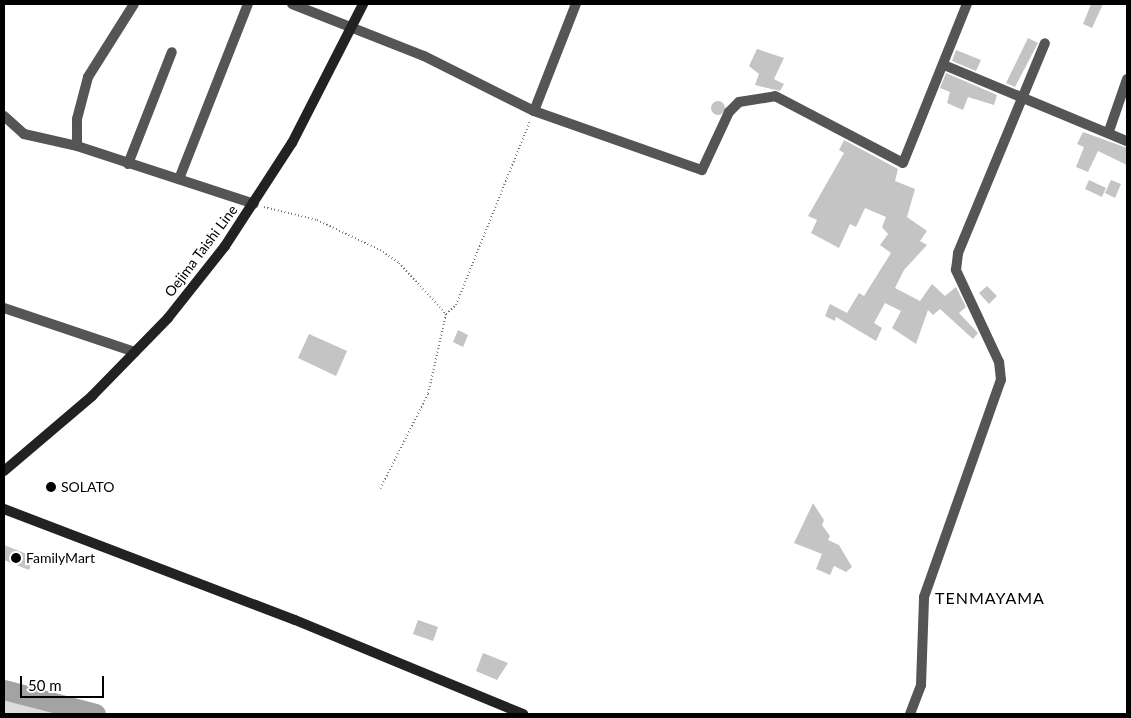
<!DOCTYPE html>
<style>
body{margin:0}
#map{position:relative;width:1131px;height:718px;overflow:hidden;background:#fff;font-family:Lato,sans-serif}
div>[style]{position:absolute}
.green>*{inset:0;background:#dcdcdc}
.river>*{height:20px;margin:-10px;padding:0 10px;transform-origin:10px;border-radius:10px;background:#a3a3a3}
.building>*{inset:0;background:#c4c4c4}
.round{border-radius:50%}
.path>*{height:2px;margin-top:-1px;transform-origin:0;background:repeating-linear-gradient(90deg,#777 0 1px,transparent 0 3.5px)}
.street>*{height:10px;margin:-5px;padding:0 5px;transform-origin:5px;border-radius:5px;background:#555}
.secondary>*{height:10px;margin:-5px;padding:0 5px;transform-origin:5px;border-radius:5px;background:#222}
.dots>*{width:14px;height:14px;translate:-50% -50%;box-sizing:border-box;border:2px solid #fff;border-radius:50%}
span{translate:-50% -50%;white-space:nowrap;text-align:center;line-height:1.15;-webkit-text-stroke:4.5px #fff;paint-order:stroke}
.street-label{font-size:14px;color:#000}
.poi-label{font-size:14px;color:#000}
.left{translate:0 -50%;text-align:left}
.quarter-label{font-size:16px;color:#000;letter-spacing:1px}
.frame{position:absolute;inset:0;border:5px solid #000;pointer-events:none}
.scale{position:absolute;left:20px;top:676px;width:84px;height:22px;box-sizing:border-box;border:2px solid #000;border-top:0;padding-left:6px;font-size:15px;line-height:18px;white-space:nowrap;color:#000;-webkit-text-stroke:4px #fff;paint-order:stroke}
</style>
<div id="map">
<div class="green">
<div style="clip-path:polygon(4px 696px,38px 697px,93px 714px,4px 714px)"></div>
</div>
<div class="river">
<div style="left:4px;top:690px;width:95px;rotate:14.6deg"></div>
</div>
<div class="building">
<div style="clip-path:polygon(1091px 4px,1103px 4px,1092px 28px,1083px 24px)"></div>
<div style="clip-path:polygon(1028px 38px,1038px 43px,1015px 87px,1006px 83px)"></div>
<div style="clip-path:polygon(757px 49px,784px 58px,774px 79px,784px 84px,780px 91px,755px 85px,759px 74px,749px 66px)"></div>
<div style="clip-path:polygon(956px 50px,981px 60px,976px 71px,952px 61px)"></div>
<div style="clip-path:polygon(946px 73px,997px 95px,994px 105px,968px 97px,963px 110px,947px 103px,950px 92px,940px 88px)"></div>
<div class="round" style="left:711px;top:101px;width:14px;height:14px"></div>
<div style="clip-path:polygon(1083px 132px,1127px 148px,1127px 165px,1098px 151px,1088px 172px,1076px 167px,1084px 147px,1077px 144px)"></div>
<div style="clip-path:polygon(844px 140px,898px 169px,895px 181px,915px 189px,907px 217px,927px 231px,920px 241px,927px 245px,904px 270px,895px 288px,920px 301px,932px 284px,945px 296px,956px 287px,966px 307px,959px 313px,978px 333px,973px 339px,940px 309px,933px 315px,928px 310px,916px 344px,892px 328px,901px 311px,885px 303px,874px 323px,882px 328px,876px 341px,836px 317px,835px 321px,825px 316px,830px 304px,847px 313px,859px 293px,864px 296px,891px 253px,880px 245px,888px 234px,882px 227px,886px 217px,865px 208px,856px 227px,850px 224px,839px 248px,811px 233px,817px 220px,808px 216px,844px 153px,839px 150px)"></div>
<div style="clip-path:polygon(1089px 180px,1106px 188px,1102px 197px,1085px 189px)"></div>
<div style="clip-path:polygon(1111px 180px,1121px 184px,1115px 198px,1105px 193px)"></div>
<div style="clip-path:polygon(987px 286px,997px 296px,989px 304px,979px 293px)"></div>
<div style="clip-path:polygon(458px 330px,468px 335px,463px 347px,453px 342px)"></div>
<div style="clip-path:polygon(309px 334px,347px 351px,336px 376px,298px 358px)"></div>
<div style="clip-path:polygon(813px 503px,824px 520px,822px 525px,830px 536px,828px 540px,839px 545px,852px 567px,846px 572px,834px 566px,830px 575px,816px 569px,822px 554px,794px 543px)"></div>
<div style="clip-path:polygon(4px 545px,34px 557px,29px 570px,4px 560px)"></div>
<div style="clip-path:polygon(418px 620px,438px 627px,433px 641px,413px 634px)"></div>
<div style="clip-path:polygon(483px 653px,508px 663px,497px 680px,476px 671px)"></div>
</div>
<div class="path">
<div style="left:264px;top:207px;width:55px;rotate:13.8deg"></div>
<div style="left:317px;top:220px;width:70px;rotate:25.5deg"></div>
<div style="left:380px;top:250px;width:23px;rotate:34deg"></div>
<div style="left:399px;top:263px;width:69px;rotate:47.3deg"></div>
<div style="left:446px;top:314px;width:82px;rotate:102.7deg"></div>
<div style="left:428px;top:394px;width:106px;rotate:116.8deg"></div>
<div style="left:446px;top:314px;width:13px;rotate:-42deg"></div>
<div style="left:456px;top:305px;width:198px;rotate:-68.1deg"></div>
</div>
<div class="street">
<div style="left:292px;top:4px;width:142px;rotate:21.5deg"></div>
<div style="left:424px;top:56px;width:123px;rotate:26.6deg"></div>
<div style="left:534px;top:111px;width:178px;rotate:19.4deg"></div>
<div style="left:702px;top:170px;width:64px;rotate:-65deg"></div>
<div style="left:729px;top:112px;width:14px;rotate:-45deg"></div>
<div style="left:739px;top:102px;width:36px;rotate:-9deg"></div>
<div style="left:775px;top:96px;width:144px;rotate:27.6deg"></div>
<div style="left:903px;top:163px;width:171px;rotate:-68.1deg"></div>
<div style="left:944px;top:65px;width:198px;rotate:22.6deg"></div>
<div style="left:534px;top:111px;width:115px;rotate:-68.6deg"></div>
<div style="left:4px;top:116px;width:27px;rotate:42deg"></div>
<div style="left:24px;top:134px;width:54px;rotate:12.8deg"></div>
<div style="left:77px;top:146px;width:186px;rotate:18.1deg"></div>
<div style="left:1109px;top:131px;width:55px;rotate:-70.9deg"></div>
<div style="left:77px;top:146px;width:27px;rotate:-90deg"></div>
<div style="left:77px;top:119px;width:43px;rotate:-75.3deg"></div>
<div style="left:88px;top:77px;width:86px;rotate:-57.8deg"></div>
<div style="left:128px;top:164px;width:120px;rotate:-68.6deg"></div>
<div style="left:179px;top:179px;width:188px;rotate:-68.5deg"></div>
<div style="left:4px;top:308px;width:138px;rotate:18.6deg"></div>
<div style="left:910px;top:714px;width:31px;rotate:-69deg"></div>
<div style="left:921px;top:685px;width:88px;rotate:-88deg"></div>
<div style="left:924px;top:597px;width:230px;rotate:-70.5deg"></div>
<div style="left:1001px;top:380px;width:18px;rotate:-96deg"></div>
<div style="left:999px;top:362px;width:102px;rotate:-115.1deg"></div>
<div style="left:956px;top:270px;width:17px;rotate:-83deg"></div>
<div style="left:958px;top:253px;width:227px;rotate:-67.5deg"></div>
</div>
<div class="secondary">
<div style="left:4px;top:471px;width:116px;rotate:-40.4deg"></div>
<div style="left:92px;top:396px;width:109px;rotate:-45.7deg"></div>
<div style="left:168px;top:318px;width:92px;rotate:-51.6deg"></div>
<div style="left:225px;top:246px;width:123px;rotate:-57deg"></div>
<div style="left:292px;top:143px;width:156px;rotate:-62.9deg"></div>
<div style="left:4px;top:509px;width:311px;rotate:20.9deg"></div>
<div style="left:295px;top:620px;width:247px;rotate:22.4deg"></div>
</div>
<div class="dots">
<div style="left:51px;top:487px;background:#000"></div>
<div style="left:16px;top:558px;background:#000"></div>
</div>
<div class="street-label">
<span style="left:201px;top:251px;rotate:-53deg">Oejima Taishi Line</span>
</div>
<div class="poi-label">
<span class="left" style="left:61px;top:487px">SOLATO</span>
<span class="left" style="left:26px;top:558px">FamilyMart</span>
</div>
<div class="quarter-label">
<span style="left:990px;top:598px">TENMAYAMA</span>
</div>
<div class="frame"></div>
<div class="scale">50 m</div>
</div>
